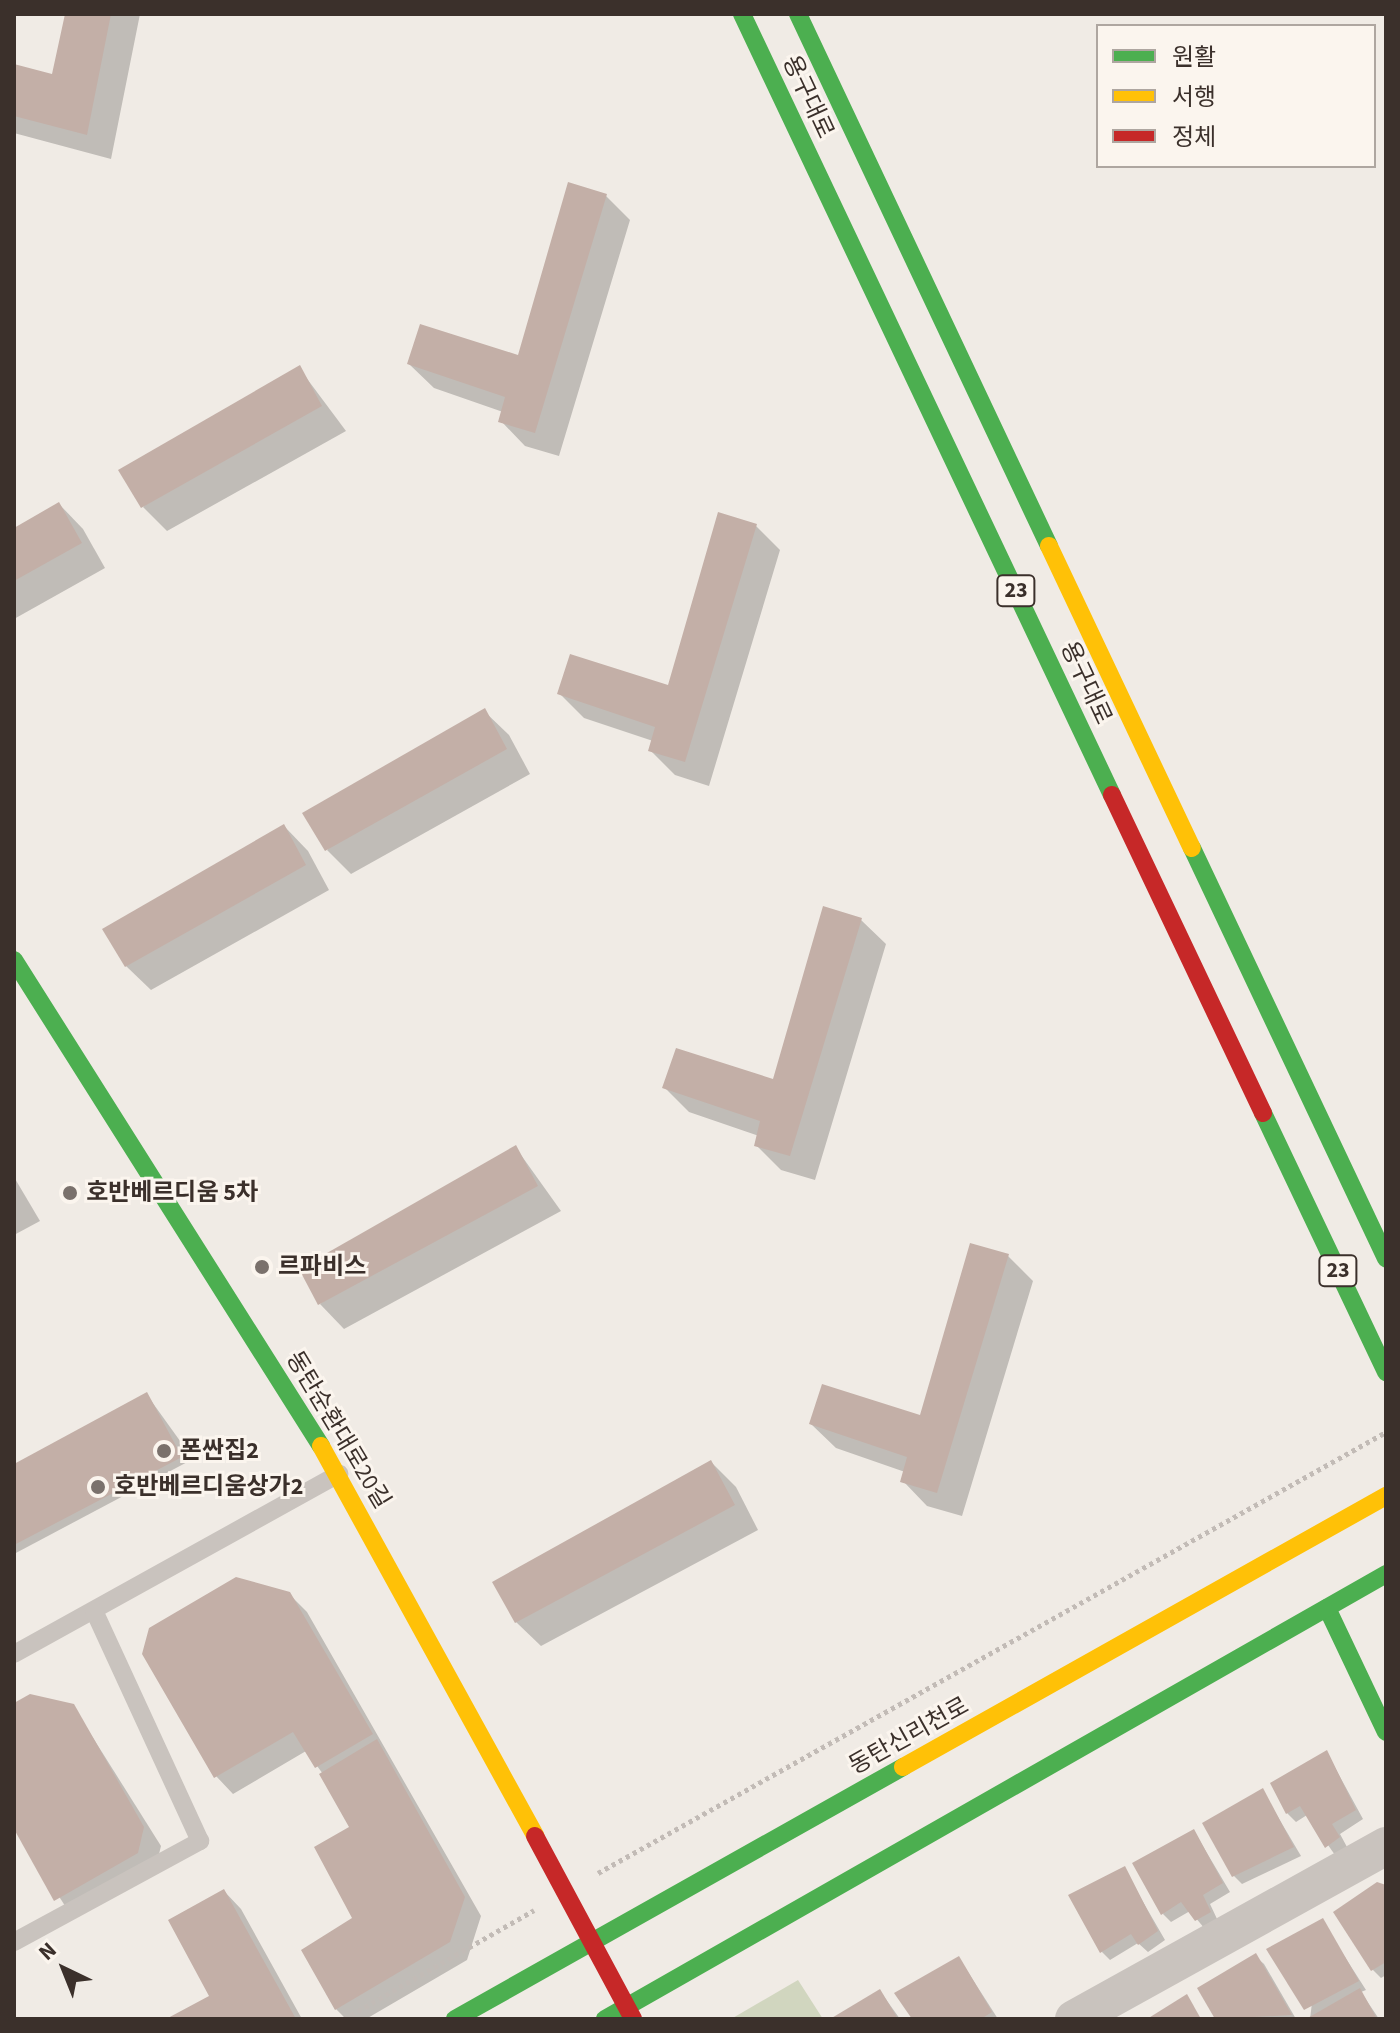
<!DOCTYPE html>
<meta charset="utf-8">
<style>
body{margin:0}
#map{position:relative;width:1400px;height:2033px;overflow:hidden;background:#f0ebe5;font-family:"Source Sans 3","Noto Sans KR",sans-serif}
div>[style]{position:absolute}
.green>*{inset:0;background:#d1d6bf}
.shadow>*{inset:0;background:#0003}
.building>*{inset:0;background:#c3afa7}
.path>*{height:5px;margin-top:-2.5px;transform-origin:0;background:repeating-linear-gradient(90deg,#c2bbb6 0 4px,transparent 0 8px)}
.lane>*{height:18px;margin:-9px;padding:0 9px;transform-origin:9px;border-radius:9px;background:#c9c3be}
.street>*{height:38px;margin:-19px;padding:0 19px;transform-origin:19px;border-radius:19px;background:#c9c3be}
.fast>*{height:18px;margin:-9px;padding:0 9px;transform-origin:9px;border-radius:9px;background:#4caf50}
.slow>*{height:18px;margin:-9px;padding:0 9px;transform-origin:9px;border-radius:9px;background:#ffc107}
.jam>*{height:18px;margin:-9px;padding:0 9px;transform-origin:9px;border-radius:9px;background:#c62828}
.dots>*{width:22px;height:22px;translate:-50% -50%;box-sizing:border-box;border:4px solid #fbf5ee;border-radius:50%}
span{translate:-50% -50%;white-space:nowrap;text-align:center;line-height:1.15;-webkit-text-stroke:6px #fbf5ee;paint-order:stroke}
.shield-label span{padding:2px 6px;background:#fbf5ee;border:2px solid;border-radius:6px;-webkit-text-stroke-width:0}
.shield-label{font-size:22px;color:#3b302b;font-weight:700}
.street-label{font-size:24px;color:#3b302b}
.poi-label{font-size:24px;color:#3b302b;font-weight:700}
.left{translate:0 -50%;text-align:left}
.frame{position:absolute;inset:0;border:16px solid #3b302b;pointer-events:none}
.legend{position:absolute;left:1096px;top:24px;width:280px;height:144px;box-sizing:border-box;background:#fbf5ee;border:2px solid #aea6a0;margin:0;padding:10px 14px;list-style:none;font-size:24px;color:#3b302b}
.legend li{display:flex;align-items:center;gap:16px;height:40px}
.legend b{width:40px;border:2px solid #aea6a0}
.north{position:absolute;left:24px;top:1929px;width:80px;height:80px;-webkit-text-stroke:6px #fbf5ee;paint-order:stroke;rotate:317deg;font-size:22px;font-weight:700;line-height:32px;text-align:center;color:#3b302b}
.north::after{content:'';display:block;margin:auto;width:28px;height:36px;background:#3b302b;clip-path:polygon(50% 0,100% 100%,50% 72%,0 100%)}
</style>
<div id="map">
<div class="green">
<div style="clip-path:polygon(798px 1980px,823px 2019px,731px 2019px)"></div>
</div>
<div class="shadow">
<div style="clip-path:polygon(67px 14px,140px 14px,111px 159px,14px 133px,14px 66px,54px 76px)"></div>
<div style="clip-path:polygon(606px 196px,630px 220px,559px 456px,525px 446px,501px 421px,503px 412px,434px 388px,409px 364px,519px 358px)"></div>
<div style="clip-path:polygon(299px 368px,346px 431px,167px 531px,143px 507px)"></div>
<div style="clip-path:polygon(59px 504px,83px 529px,105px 568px,14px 619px,14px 530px)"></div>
<div style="clip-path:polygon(756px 526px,780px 550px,709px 786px,675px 775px,651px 751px,653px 741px,584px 718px,559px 693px,669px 688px)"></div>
<div style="clip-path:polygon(484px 711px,509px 735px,530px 774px,351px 874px,327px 850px)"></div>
<div style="clip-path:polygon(284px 826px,308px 851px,329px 890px,151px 990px,126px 966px)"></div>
<div style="clip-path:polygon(861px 920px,886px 944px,815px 1180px,781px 1170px,756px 1145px,759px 1136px,689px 1112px,665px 1088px,775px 1082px)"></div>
<div style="clip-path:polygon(516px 1148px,561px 1211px,344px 1329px,320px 1304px)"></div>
<div style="clip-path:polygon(14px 1177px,40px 1221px,14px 1235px)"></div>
<div style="clip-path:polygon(1008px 1256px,1033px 1281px,962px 1516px,927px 1506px,903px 1481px,905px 1472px,836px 1448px,811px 1424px,921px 1418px)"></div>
<div style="clip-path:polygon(147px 1395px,193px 1459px,14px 1554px,14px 1466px)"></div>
<div style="clip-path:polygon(711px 1462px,736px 1487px,758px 1530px,541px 1646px,516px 1622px)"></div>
<div style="clip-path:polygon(289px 1594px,307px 1612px,481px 1916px,467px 1960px,366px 2019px,346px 2019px,336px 2009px,354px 1919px,352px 1827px,323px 1774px,306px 1751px,233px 1794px,216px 1776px)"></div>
<div style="clip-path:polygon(14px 1706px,73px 1706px,161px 1846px,155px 1870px,72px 1917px,14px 1825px)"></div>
<div style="clip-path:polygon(1327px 1753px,1363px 1819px,1340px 1834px,1347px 1847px,1335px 1855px,1307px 1815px,1296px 1822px,1287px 1813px)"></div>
<div style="clip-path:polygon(1262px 1790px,1301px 1856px,1242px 1884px,1234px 1876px)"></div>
<div style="clip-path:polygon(1194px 1831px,1230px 1892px,1210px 1904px,1218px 1921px,1205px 1929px,1190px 1911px,1171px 1922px,1163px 1914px)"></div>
<div style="clip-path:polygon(1124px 1869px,1165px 1940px,1148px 1952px,1138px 1943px,1110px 1960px,1102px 1952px)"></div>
<div style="clip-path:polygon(1386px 1887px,1386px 1975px,1381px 1978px,1373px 1970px)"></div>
<div style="clip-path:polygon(224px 1891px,241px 1909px,302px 2019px,171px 2019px,212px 1997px)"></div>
<div style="clip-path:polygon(1322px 1921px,1366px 1990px,1361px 1992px,1379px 2019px,1310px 2019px)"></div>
<div style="clip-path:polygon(1255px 1956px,1264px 1964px,1296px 2019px,1217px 2019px,1200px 1989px)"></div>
<div style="clip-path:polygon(959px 1958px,998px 2019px,914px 2019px)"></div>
<div style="clip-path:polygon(880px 1991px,900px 2019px,834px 2019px)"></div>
</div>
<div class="building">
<div style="clip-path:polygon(65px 14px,111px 14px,87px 135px,14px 116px,14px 64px,52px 74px)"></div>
<div style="clip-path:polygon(568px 182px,607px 194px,535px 433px,498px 422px,505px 397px,407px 364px,420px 324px,518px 355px)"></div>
<div style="clip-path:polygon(300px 365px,322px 406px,141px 508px,118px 470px)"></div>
<div style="clip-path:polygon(59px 502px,82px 543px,14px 581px,14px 528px)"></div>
<div style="clip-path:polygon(718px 512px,757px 524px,685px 762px,648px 751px,655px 727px,557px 694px,570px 654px,668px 685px)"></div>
<div style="clip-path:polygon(485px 708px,507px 749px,325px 851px,302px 813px)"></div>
<div style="clip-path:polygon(284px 824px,306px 865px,125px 967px,102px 929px)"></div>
<div style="clip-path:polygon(823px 906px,862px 918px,790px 1156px,754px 1146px,760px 1121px,662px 1088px,676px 1048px,773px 1079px)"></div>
<div style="clip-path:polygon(516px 1145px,538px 1186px,318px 1305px,299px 1269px)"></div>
<div style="clip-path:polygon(970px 1243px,1009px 1254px,937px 1493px,900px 1482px,907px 1457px,809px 1424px,822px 1384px,920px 1415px)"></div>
<div style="clip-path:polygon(147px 1392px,182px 1457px,14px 1545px,14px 1464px)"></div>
<div style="clip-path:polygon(711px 1460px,735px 1505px,515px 1623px,492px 1582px)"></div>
<div style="clip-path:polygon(236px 1577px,290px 1592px,373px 1734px,315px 1768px,293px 1732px,214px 1778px,142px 1654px,149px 1628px)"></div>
<div style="clip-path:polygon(30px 1694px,74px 1704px,144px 1827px,138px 1853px,54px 1901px,14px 1829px,14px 1703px)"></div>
<div style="clip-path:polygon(377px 1739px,465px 1897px,450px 1942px,335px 2010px,301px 1950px,352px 1918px,314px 1847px,349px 1827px,319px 1774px)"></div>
<div style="clip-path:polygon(1327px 1750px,1356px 1810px,1332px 1824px,1340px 1837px,1325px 1848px,1300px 1806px,1286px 1814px,1270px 1783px)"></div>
<div style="clip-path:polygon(1263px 1788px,1294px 1847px,1232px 1877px,1202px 1823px)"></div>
<div style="clip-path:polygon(1194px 1829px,1223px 1883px,1203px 1895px,1211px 1912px,1195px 1921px,1181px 1902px,1161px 1915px,1132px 1863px)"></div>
<div style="clip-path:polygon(1125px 1866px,1158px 1931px,1138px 1945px,1131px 1934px,1100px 1953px,1068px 1895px)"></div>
<div style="clip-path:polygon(1377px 1882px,1386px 1885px,1386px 1962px,1371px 1971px,1333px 1912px)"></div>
<div style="clip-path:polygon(224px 1889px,296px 2019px,166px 2019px,209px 1996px,168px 1920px)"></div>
<div style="clip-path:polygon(1323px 1918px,1359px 1981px,1304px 2010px,1266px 1949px)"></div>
<div style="clip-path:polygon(1256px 1953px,1292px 2015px,1215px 2019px,1197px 1988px)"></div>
<div style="clip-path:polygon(959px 1956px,992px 2012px,981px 2019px,912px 2019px,894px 1993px)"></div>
<div style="clip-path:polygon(1360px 1988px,1377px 2019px,1306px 2019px)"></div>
<div style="clip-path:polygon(880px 1989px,898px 2019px,830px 2019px)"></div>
<div style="clip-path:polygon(1187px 1994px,1201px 2019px,1147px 2019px)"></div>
</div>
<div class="path">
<div style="left:598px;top:1873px;width:903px;rotate:-29.23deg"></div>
<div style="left:344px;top:2019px;width:219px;rotate:-29.8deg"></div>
</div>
<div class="lane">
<div style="left:14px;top:1654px;width:372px;rotate:-29deg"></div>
<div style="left:14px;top:1942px;width:212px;rotate:-28.5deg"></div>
<div style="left:200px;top:1841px;width:253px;rotate:-114.7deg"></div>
</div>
<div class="street">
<div style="left:1074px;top:2019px;width:357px;rotate:-29deg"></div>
</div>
<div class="fast">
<div style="left:742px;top:14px;width:864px;rotate:64.65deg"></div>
<div style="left:798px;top:14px;width:588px;rotate:64.74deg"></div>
<div style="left:1192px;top:848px;width:454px;rotate:64.7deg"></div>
<div style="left:14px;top:960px;width:575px;rotate:57.72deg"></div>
<div style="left:1263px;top:1113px;width:287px;rotate:64.6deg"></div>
<div style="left:1327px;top:1608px;width:137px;rotate:64.6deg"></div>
<div style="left:455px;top:2019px;width:514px;rotate:-29.36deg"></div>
<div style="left:605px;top:2019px;width:899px;rotate:-29.67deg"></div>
</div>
<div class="slow">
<div style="left:1049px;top:546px;width:334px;rotate:64.7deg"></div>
<div style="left:321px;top:1446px;width:445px;rotate:61.2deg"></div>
<div style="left:903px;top:1767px;width:554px;rotate:-29.3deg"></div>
</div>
<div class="jam">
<div style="left:1112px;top:795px;width:352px;rotate:64.6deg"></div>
<div style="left:535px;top:1836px;width:208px;rotate:61.8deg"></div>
</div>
<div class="dots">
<div style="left:70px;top:1193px;background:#7a716c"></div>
<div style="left:262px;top:1267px;background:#7a716c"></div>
<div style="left:164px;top:1451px;background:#7a716c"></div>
<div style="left:98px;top:1487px;background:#7a716c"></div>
</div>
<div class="shield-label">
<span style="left:1016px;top:591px">23</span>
<span style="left:1338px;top:1271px">23</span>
</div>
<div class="street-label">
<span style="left:808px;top:97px;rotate:65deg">용구대로</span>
<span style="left:1086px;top:683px;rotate:65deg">용구대로</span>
<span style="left:338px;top:1430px;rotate:59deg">동탄순환대로20길</span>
<span style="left:909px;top:1736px;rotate:-29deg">동탄신리천로</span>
</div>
<div class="poi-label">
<span class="left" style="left:86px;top:1193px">호반베르디움 5차</span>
<span class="left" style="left:278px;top:1267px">르파비스</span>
<span class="left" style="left:180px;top:1451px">폰싼집2</span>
<span class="left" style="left:114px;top:1487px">호반베르디움상가2</span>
</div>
<div class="frame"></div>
<ul class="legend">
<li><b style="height:10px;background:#4caf50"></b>원활</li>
<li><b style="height:10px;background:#ffc107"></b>서행</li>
<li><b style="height:10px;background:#c62828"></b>정체</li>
</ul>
<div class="north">N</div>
</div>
